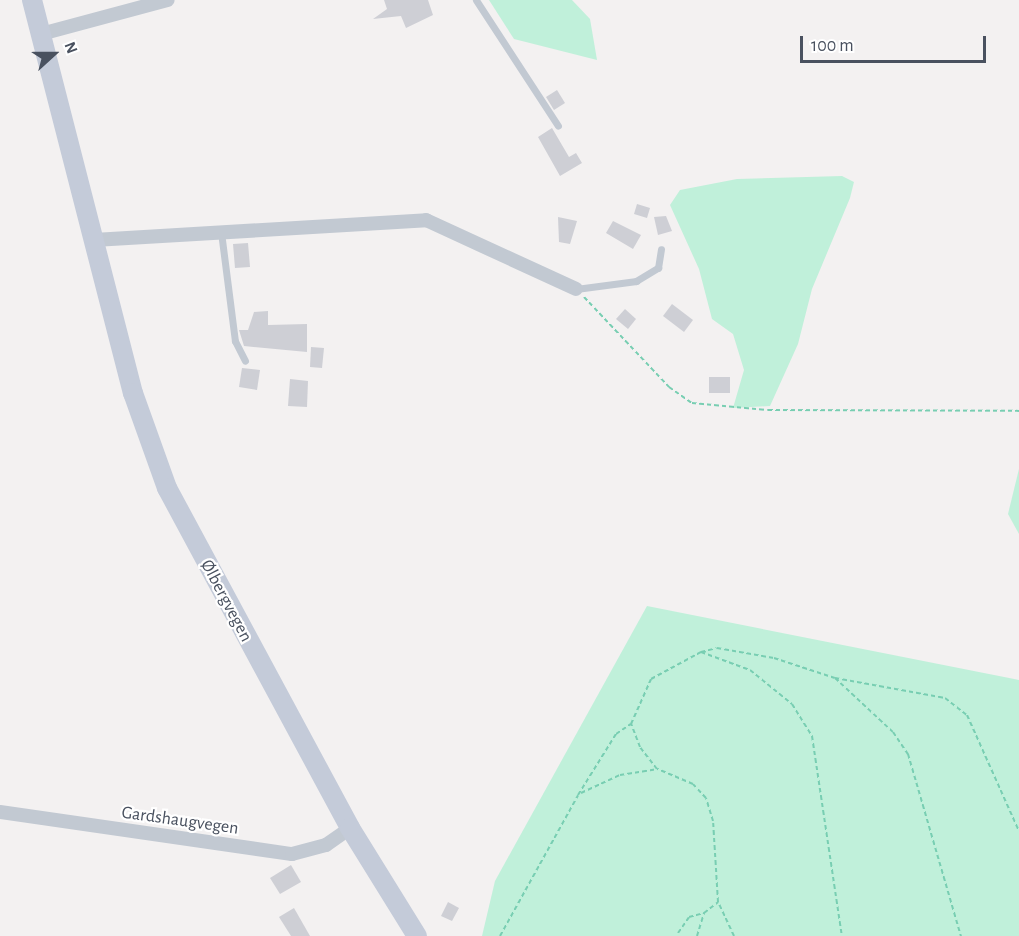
<!DOCTYPE html>
<meta charset="utf-8">
<style>
body{margin:0}
#map{position:relative;width:1019px;height:936px;overflow:hidden;background:#f3f1f1;font-family:"Alegreya Sans",sans-serif}
div>[style]{position:absolute}
.green>*{inset:0;background:#c0f0da}
.building>*{inset:0;background:#cecfd5}
.path>*{height:2px;margin-top:-1px;transform-origin:0;background:repeating-linear-gradient(90deg,#78ceb2 0 4.5px,transparent 0 7.5px)}
.lane>*{height:7px;margin:-3.5px;padding:0 3.5px;transform-origin:3.5px;border-radius:3.5px;background:#c2c9d2}
.street>*{height:14px;margin:-7px;padding:0 7px;transform-origin:7px;border-radius:7px;background:#c2c9d2}
.secondary>*{height:20px;margin:-10px;padding:0 10px;transform-origin:10px;border-radius:10px;background:#c4cbd9}
span{translate:-50% -50%;white-space:nowrap;text-align:center;line-height:1.15;-webkit-text-stroke:4.5px #fff;paint-order:stroke}
.street-label{font-size:18px;color:#49515f}
.north{position:absolute;left:24px;top:24px;width:60px;height:60px;-webkit-text-stroke:4px #fff;paint-order:stroke;rotate:69deg;font-size:16px;font-weight:700;line-height:24px;text-align:center;color:#49515f}
.north::after{content:'';display:block;margin:auto;width:21px;height:27px;background:#49515f;clip-path:polygon(50% 0,100% 100%,50% 72%,0 100%)}
.scale{position:absolute;left:800px;top:36px;width:186px;height:27px;box-sizing:border-box;border:3px solid #49515f;border-top:0;padding-left:8px;font-size:18px;line-height:21px;white-space:nowrap;color:#49515f;-webkit-text-stroke:4px #fff;paint-order:stroke}
</style>
<div id="map">
<div class="green">
<div style="clip-path:polygon(489px 0,572px 0,590px 19px,597px 60px,514px 39px)"></div>
<div style="clip-path:polygon(842px 176px,854px 182px,850px 198px,812px 289px,798px 344px,770px 406px,733px 408px,744px 370px,733px 334px,712px 319px,699px 269px,670px 205px,680px 190px,737px 179px)"></div>
<div style="clip-path:polygon(1019px 469px,1019px 534px,1008px 514px)"></div>
<div style="clip-path:polygon(647px 606px,1019px 680px,1019px 936px,482px 936px,495px 881px)"></div>
</div>
<div class="building">
<div style="clip-path:polygon(384px 0,428px 0,433px 15px,406px 28px,401px 16px,373px 19px,387px 9px)"></div>
<div style="clip-path:polygon(557px 90px,565px 103px,554px 110px,546px 97px)"></div>
<div style="clip-path:polygon(552px 128px,569px 157px,576px 153px,582px 163px,560px 176px,538px 137px)"></div>
<div style="clip-path:polygon(637px 204px,650px 208px,647px 218px,634px 214px)"></div>
<div style="clip-path:polygon(666px 216px,672px 231px,658px 235px,654px 217px)"></div>
<div style="clip-path:polygon(558px 217px,577px 221px,570px 244px,559px 242px)"></div>
<div style="clip-path:polygon(613px 221px,641px 235px,633px 249px,606px 233px)"></div>
<div style="clip-path:polygon(248px 243px,250px 267px,235px 268px,233px 244px)"></div>
<div style="clip-path:polygon(672px 304px,693px 320px,684px 332px,663px 316px)"></div>
<div style="clip-path:polygon(625px 309px,636px 319px,628px 329px,616px 319px)"></div>
<div style="clip-path:polygon(268px 311px,268px 325px,307px 324px,307px 352px,244px 346px,239px 330px,248px 330px,254px 312px)"></div>
<div style="clip-path:polygon(311px 347px,324px 348px,322px 368px,310px 367px)"></div>
<div style="clip-path:polygon(242px 368px,260px 370px,257px 390px,239px 387px)"></div>
<div style="clip-path:polygon(709px 377px,730px 377px,730px 393px,709px 393px)"></div>
<div style="clip-path:polygon(290px 379px,308px 381px,307px 407px,288px 406px)"></div>
<div style="clip-path:polygon(291px 865px,301px 882px,280px 894px,270px 878px)"></div>
<div style="clip-path:polygon(448px 902px,459px 908px,452px 921px,441px 916px)"></div>
<div style="clip-path:polygon(294px 908px,310px 936px,291px 936px,279px 917px)"></div>
</div>
<div class="path">
<div style="left:584px;top:297px;width:124px;rotate:46.6deg"></div>
<div style="left:669px;top:387px;width:28px;rotate:35deg"></div>
<div style="left:692px;top:403px;width:76px;rotate:5.3deg"></div>
<div style="left:768px;top:410px;width:251px;rotate:0.2deg"></div>
<div style="left:701px;top:652px;width:52px;rotate:20.2deg"></div>
<div style="left:750px;top:670px;width:54px;rotate:39deg"></div>
<div style="left:792px;top:704px;width:38px;rotate:58deg"></div>
<div style="left:812px;top:736px;width:202px;rotate:81.5deg"></div>
<div style="left:835px;top:678px;width:79px;rotate:43deg"></div>
<div style="left:893px;top:732px;width:27px;rotate:56deg"></div>
<div style="left:908px;top:754px;width:190px;rotate:73.8deg"></div>
<div style="left:581px;top:793px;width:43px;rotate:-24.8deg"></div>
<div style="left:620px;top:775px;width:37px;rotate:-9deg"></div>
<div style="left:678px;top:933px;width:19px;rotate:-55deg"></div>
<div style="left:689px;top:917px;width:16px;rotate:-15deg"></div>
<div style="left:500px;top:936px;width:161px;rotate:-61deg"></div>
<div style="left:578px;top:795px;width:72px;rotate:-58.1deg"></div>
<div style="left:616px;top:734px;width:18px;rotate:-34deg"></div>
<div style="left:697px;top:936px;width:24px;rotate:-73deg"></div>
<div style="left:704px;top:913px;width:18px;rotate:-38deg"></div>
<div style="left:734px;top:936px;width:38px;rotate:-115deg"></div>
<div style="left:718px;top:902px;width:81px;rotate:-93.5deg"></div>
<div style="left:713px;top:821px;width:24px;rotate:-107deg"></div>
<div style="left:706px;top:798px;width:19px;rotate:-133deg"></div>
<div style="left:693px;top:784px;width:39px;rotate:-157deg"></div>
<div style="left:657px;top:769px;width:28px;rotate:-128deg"></div>
<div style="left:640px;top:747px;width:25px;rotate:-111deg"></div>
<div style="left:631px;top:724px;width:49px;rotate:-66deg"></div>
<div style="left:651px;top:679px;width:57px;rotate:-28.4deg"></div>
<div style="left:701px;top:652px;width:16px;rotate:-14deg"></div>
<div style="left:717px;top:648px;width:58px;rotate:10deg"></div>
<div style="left:774px;top:658px;width:64px;rotate:18.2deg"></div>
<div style="left:835px;top:678px;width:112px;rotate:10.3deg"></div>
<div style="left:945px;top:698px;width:28px;rotate:38deg"></div>
<div style="left:967px;top:715px;width:127px;rotate:65.9deg"></div>
</div>
<div class="lane">
<div style="left:476px;top:0;width:150px;rotate:56.9deg"></div>
<div style="left:221px;top:232px;width:110px;rotate:82.7deg"></div>
<div style="left:235px;top:341px;width:22px;rotate:63deg"></div>
<div style="left:576px;top:289px;width:61px;rotate:-7.6deg"></div>
<div style="left:636px;top:281px;width:26px;rotate:-31deg"></div>
<div style="left:658px;top:268px;width:19px;rotate:-81deg"></div>
</div>
<div class="street">
<div style="left:41px;top:34px;width:131px;rotate:-15deg"></div>
<div style="left:94px;top:240px;width:333px;rotate:-3.4deg"></div>
<div style="left:426px;top:220px;width:165px;rotate:24.7deg"></div>
<div style="left:0;top:812px;width:295px;rotate:8.2deg"></div>
<div style="left:292px;top:854px;width:35px;rotate:-15deg"></div>
<div style="left:326px;top:845px;width:29px;rotate:-35deg"></div>
</div>
<div class="secondary">
<div style="left:32px;top:0;width:406px;rotate:75.6deg"></div>
<div style="left:133px;top:393px;width:101px;rotate:70.3deg"></div>
<div style="left:167px;top:488px;width:386px;rotate:61.7deg"></div>
<div style="left:350px;top:828px;width:127px;rotate:58.2deg"></div>
</div>
<div class="street-label">
<span style="left:226px;top:601px;rotate:62deg">Ølbergvegen</span>
<span style="left:180px;top:821px;rotate:8deg">Gardshaugvegen</span>
</div>
<div class="north">N</div>
<div class="scale">100 m</div>
</div>
